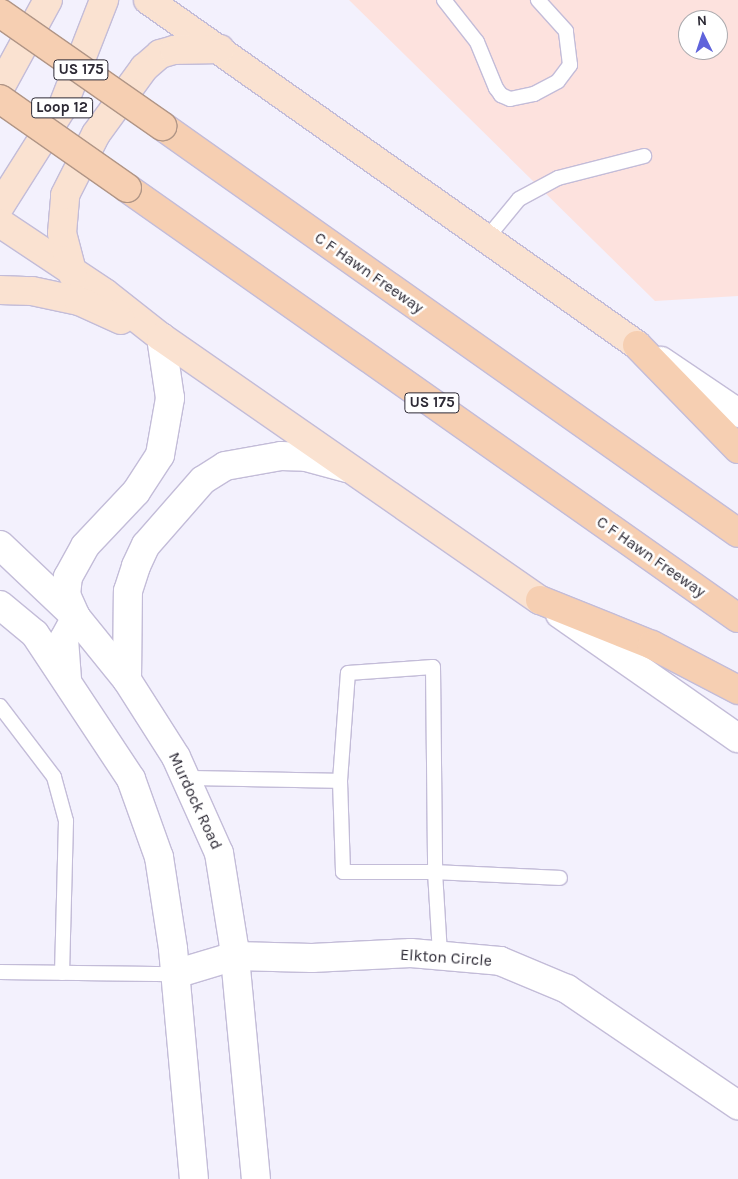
<!DOCTYPE html>
<style>
body{margin:0}
#map{position:relative;width:738px;height:1179px;overflow:hidden;background:#f3f1fd;font-family:Karla,sans-serif}
div>[style]{position:absolute}
.commercial>*{inset:0;background:#fde2de}
.roads{filter:drop-shadow(1px 0 #c3bcd8) drop-shadow(-1px 0 #c3bcd8) drop-shadow(0 1px #c3bcd8) drop-shadow(0 -1px #c3bcd8)}
.lane>*{height:14px;margin:-7px;padding:0 7px;transform-origin:7px;border-radius:7px;background:#fff}
.street>*{height:28px;margin:-14px;padding:0 14px;transform-origin:14px;border-radius:14px;background:#fff}
.secondary>*{height:28px;margin:-14px;padding:0 14px;transform-origin:14px;border-radius:14px;background:#fff}
.primary>*{height:28px;margin:-14px;padding:0 14px;transform-origin:14px;border-radius:14px;background:#fae2d1}
.highway>*{height:28px;margin:-14px;padding:0 14px;transform-origin:14px;border-radius:14px;background:#f6cfb2}
.bridges{filter:drop-shadow(1px 0 #b09586) drop-shadow(-1px 0 #b09586) drop-shadow(0 1px #b09586) drop-shadow(0 -1px #b09586)}
.highway-bridge>*{height:28px;margin:-14px;padding:0 14px;transform-origin:14px;border-radius:14px;background:#f6cfb2}
span{translate:-50% -50%;white-space:nowrap;text-align:center;line-height:1.15;-webkit-text-stroke:5px #fff;paint-order:stroke}
.shield-label span{padding:1px 4px;background:#fff;border:1px solid;border-radius:4px;-webkit-text-stroke-width:0}
.shield-label{font-size:15px;color:#2d2a35;font-weight:700}
.street-label{font-size:16px;color:#2d2a35}
.north{position:absolute;left:678px;top:10px;width:50px;height:50px;box-sizing:border-box;background:#fff;border:1px solid #abaaae;border-radius:50%;rotate:356deg;font-size:14px;font-weight:700;line-height:20px;text-align:center;color:#2d2a35}
.north::after{content:'';display:block;margin:auto;width:18px;height:22px;background:#5f63db;clip-path:polygon(50% 0,100% 100%,50% 72%,0 100%)}
</style>
<div id="map">
<div class="commercial">
<div style="clip-path:polygon(evenodd,349px 0,738px 0,738px 296px,655px 301px,349px 0,688px 20px,718px 20px,718px 50px,688px 50px,688px 20px)"></div>
</div>
<div class="roads">
<div class="lane">
<div style="left:444px;top:0;width:53px;rotate:51.8deg"></div>
<div style="left:477px;top:42px;width:50px;rotate:67.6deg"></div>
<div style="left:496px;top:88px;width:9px;rotate:54deg"></div>
<div style="left:501px;top:95px;width:10px;rotate:24deg"></div>
<div style="left:510px;top:99px;width:25px;rotate:-12deg"></div>
<div style="left:534px;top:94px;width:27px;rotate:-28deg"></div>
<div style="left:558px;top:81px;width:20px;rotate:-53deg"></div>
<div style="left:570px;top:65px;width:34px;rotate:-97deg"></div>
<div style="left:566px;top:31px;width:42px;rotate:-132.1deg"></div>
<div style="left:487px;top:238px;width:50px;rotate:-50.6deg"></div>
<div style="left:519px;top:199px;width:44px;rotate:-28.3deg"></div>
<div style="left:558px;top:178px;width:89px;rotate:-14.3deg"></div>
<div style="left:0;top:706px;width:89px;rotate:52.7deg"></div>
<div style="left:54px;top:777px;width:46px;rotate:74.7deg"></div>
<div style="left:66px;top:821px;width:152px;rotate:91.5deg"></div>
<div style="left:186px;top:778px;width:154px;rotate:1.1deg"></div>
<div style="left:340px;top:781px;width:108px;rotate:-85.8deg"></div>
<div style="left:348px;top:673px;width:85px;rotate:-4deg"></div>
<div style="left:433px;top:667px;width:205px;rotate:89.4deg"></div>
<div style="left:435px;top:872px;width:82px;rotate:86.5deg"></div>
<div style="left:340px;top:781px;width:91px;rotate:88.1deg"></div>
<div style="left:343px;top:872px;width:92px"></div>
<div style="left:435px;top:872px;width:125px;rotate:2.7deg"></div>
<div style="left:0;top:972px;width:175px;rotate:0.7deg"></div>
</div>
<div class="street">
<div style="left:175px;top:974px;width:63px;rotate:-16.7deg"></div>
<div style="left:235px;top:956px;width:77px;rotate:1.5deg"></div>
<div style="left:312px;top:958px;width:99px;rotate:-2.9deg"></div>
<div style="left:411px;top:953px;width:89px;rotate:5.1deg"></div>
<div style="left:500px;top:961px;width:73px;rotate:22.7deg"></div>
<div style="left:567px;top:989px;width:207px;rotate:34.2deg"></div>
</div>
<div class="secondary">
<div style="left:661px;top:361px;width:93px;rotate:34deg"></div>
<div style="left:0;top:545px;width:105px;rotate:43.5deg"></div>
<div style="left:76px;top:617px;width:81px;rotate:51deg"></div>
<div style="left:127px;top:680px;width:91px;rotate:57.5deg"></div>
<div style="left:176px;top:757px;width:105px;rotate:65.9deg"></div>
<div style="left:219px;top:853px;width:95px;rotate:80.9deg"></div>
<div style="left:234px;top:947px;width:233px;rotate:84.6deg"></div>
<div style="left:0;top:605px;width:45px;rotate:39.6deg"></div>
<div style="left:35px;top:634px;width:174px;rotate:56.5deg"></div>
<div style="left:131px;top:779px;width:83px;rotate:70.3deg"></div>
<div style="left:159px;top:857px;width:93px;rotate:81.3deg"></div>
<div style="left:173px;top:949px;width:231px;rotate:84.8deg"></div>
<div style="left:560px;top:614px;width:217px;rotate:34.9deg"></div>
<div style="left:76px;top:617px;width:24px;rotate:-114deg"></div>
<div style="left:66px;top:595px;width:18px;rotate:-84deg"></div>
<div style="left:68px;top:577px;width:35px;rotate:-61deg"></div>
<div style="left:85px;top:546px;width:74px;rotate:-46.6deg"></div>
<div style="left:136px;top:492px;width:44px;rotate:-57deg"></div>
<div style="left:160px;top:455px;width:58px;rotate:-80deg"></div>
<div style="left:170px;top:398px;width:62px;rotate:-98.4deg"></div>
<div style="left:67px;top:679px;width:40px;rotate:-94.3deg"></div>
<div style="left:64px;top:639px;width:25px;rotate:-61deg"></div>
<div style="left:127px;top:680px;width:89px;rotate:-89.4deg"></div>
<div style="left:128px;top:591px;width:26px;rotate:-72deg"></div>
<div style="left:136px;top:566px;width:23px;rotate:-65deg"></div>
<div style="left:146px;top:545px;width:86px;rotate:-48.8deg"></div>
<div style="left:203px;top:480px;width:26px;rotate:-32deg"></div>
<div style="left:225px;top:466px;width:57px;rotate:-10.1deg"></div>
<div style="left:281px;top:456px;width:25px;rotate:2deg"></div>
<div style="left:306px;top:457px;width:42px;rotate:15deg"></div>
</div>
<div class="primary">
<div style="left:148px;top:0;width:598px;rotate:35.2deg"></div>
<div style="left:0;top:88px;width:100px;rotate:-61.4deg"></div>
<div style="left:0;top:206px;width:116px;rotate:-57.7deg"></div>
<div style="left:62px;top:108px;width:116px;rotate:-68.7deg"></div>
<div style="left:0;top:223px;width:126px;rotate:33.7deg"></div>
<div style="left:105px;top:293px;width:71px;rotate:38.2deg"></div>
<div style="left:161px;top:337px;width:461px;rotate:34.8deg"></div>
<div style="left:73px;top:275px;width:43px;rotate:-104.7deg"></div>
<div style="left:62px;top:233px;width:38px;rotate:-85deg"></div>
<div style="left:65px;top:195px;width:68px;rotate:-63.1deg"></div>
<div style="left:96px;top:134px;width:82px;rotate:-54deg"></div>
<div style="left:144px;top:68px;width:21px;rotate:-41deg"></div>
<div style="left:160px;top:54px;width:15px;rotate:-16deg"></div>
<div style="left:174px;top:50px;width:46px;rotate:-1.2deg"></div>
<div style="left:0;top:290px;width:32px;rotate:2deg"></div>
<div style="left:32px;top:291px;width:48px;rotate:12deg"></div>
<div style="left:79px;top:301px;width:46px;rotate:24.3deg"></div>
</div>
<div class="highway">
<div style="left:162px;top:126px;width:705px;rotate:35.24deg"></div>
<div style="left:127px;top:188px;width:747px;rotate:35.14deg"></div>
<div style="left:637px;top:345px;width:145px;rotate:45.8deg"></div>
<div style="left:540px;top:600px;width:121px;rotate:21.9deg"></div>
<div style="left:652px;top:645px;width:97px;rotate:27.6deg"></div>
</div>
</div>
<div class="bridges">
<div class="highway-bridge">
<div style="left:0;top:13px;width:198px;rotate:34.9deg"></div>
<div style="left:0;top:99px;width:155px;rotate:35deg"></div>
</div>
</div>
<div class="shield-label">
<span style="left:81px;top:70px">US 175</span>
<span style="left:62px;top:108px">Loop 12</span>
<span style="left:432px;top:403px">US 175</span>
</div>
<div class="street-label">
<span style="left:369px;top:273px;rotate:35deg">C F Hawn Freeway</span>
<span style="left:651px;top:557px;rotate:35deg">C F Hawn Freeway</span>
<span style="left:195px;top:801px;rotate:65deg">Murdock Road</span>
<span style="left:446px;top:958px;rotate:4deg">Elkton Circle</span>
</div>
<div class="north">N</div>
</div>
